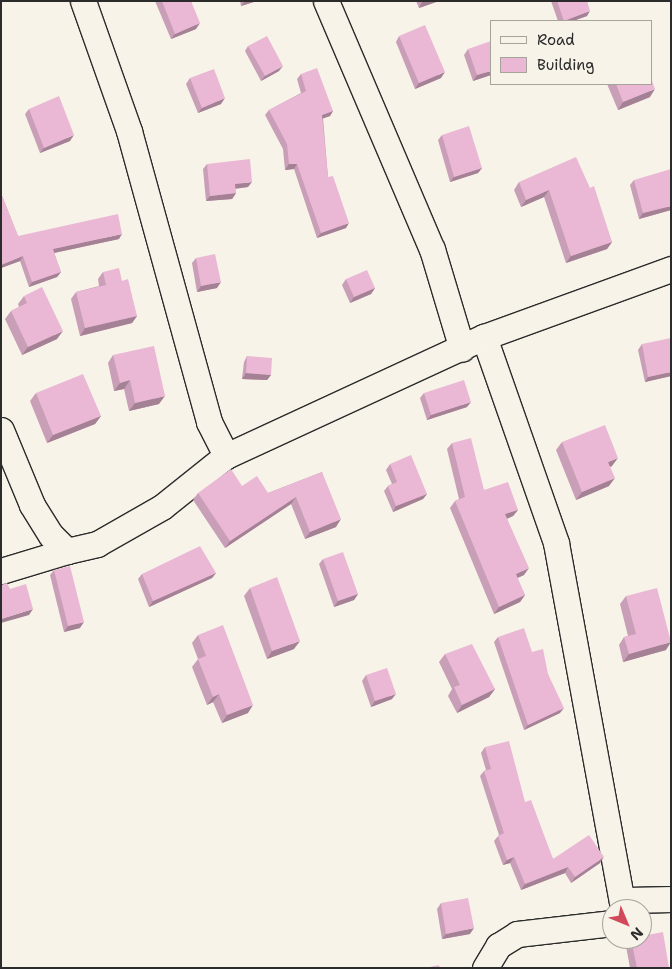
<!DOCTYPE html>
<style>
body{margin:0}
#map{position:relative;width:672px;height:969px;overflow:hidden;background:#f7f3e8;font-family:"Shantell Sans",sans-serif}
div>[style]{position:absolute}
.roads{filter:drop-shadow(1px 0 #2b2b2b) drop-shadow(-1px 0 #2b2b2b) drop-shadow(0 1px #2b2b2b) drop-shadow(0 -1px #2b2b2b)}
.minor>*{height:25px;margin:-12.5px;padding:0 12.5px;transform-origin:12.5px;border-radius:12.5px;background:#f7f3e8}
.wall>*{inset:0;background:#c99eb7}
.shaded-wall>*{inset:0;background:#a48195}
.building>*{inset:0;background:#eab8d5}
span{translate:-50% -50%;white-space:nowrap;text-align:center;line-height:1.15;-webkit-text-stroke:5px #f7f3e8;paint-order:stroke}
.frame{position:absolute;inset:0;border:2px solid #2b2b2b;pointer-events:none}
.legend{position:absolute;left:490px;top:20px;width:162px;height:65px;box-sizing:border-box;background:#f7f3e8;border:1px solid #a5a39c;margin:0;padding:6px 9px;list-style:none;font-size:15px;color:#2b2b2b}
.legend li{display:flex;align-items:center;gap:10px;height:25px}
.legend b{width:25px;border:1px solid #a5a39c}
.north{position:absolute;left:602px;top:899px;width:50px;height:50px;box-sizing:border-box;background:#f7f3e8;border:1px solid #a5a39c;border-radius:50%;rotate:135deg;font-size:14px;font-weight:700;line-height:20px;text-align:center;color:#2b2b2b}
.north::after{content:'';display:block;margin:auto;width:18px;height:22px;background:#d1495b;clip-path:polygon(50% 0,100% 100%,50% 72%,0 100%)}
</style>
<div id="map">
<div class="roads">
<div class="minor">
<div style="left:83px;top:1px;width:138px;rotate:70.5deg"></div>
<div style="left:129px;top:131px;width:302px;rotate:74.6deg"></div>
<div style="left:209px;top:422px;width:38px;rotate:63deg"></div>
<div style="left:326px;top:1px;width:270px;rotate:66.9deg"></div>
<div style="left:432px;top:249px;width:104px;rotate:73.3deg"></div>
<div style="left:484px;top:337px;width:218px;rotate:70.7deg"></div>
<div style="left:556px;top:543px;width:364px;rotate:79.6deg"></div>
<div style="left:622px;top:901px;width:6px;rotate:-9deg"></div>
<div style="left:628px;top:900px;width:10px;rotate:119deg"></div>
<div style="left:1px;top:430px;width:81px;rotate:67.5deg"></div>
<div style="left:32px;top:505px;width:36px;rotate:58deg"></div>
<div style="left:51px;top:535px;width:23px;rotate:45deg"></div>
<div style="left:67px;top:551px;width:31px;rotate:-13deg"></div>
<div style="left:97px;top:544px;width:75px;rotate:-29.6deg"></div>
<div style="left:162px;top:507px;width:82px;rotate:-38.6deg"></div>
<div style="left:226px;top:456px;width:284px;rotate:-24.8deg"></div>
<div style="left:484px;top:337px;width:199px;rotate:-20deg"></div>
<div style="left:1px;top:571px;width:69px;rotate:-16.9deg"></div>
<div style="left:628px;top:900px;width:43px;rotate:-1.3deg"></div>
<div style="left:485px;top:968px;width:26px;rotate:-59deg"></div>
<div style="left:498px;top:946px;width:22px;rotate:-32deg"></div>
<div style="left:517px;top:934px;width:96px;rotate:-6.6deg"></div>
</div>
</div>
<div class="wall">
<div style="clip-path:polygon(155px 1px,191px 1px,196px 29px,171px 39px)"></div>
<div style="clip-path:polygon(240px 1px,257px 1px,241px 6px)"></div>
<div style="clip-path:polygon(416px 1px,439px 1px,419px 8px)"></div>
<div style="clip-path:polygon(551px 1px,587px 1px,587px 16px,573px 21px,558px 21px)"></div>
<div style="clip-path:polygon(399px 36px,441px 78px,415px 89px,396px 42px)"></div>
<div style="clip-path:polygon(248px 46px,279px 71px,261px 81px,245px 51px)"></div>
<div style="clip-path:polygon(468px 49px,491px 75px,473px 81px,464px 55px)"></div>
<div style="clip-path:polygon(301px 74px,333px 111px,330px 116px,323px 118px,328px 177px,346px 228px,317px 238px,294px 169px,285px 170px,283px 149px,265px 115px,269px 110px,301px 93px,297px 79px)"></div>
<div style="clip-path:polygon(190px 78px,221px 104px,198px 113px,186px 84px)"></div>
<div style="clip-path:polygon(607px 84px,651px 84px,650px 97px,618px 110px)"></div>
<div style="clip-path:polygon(29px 109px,70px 141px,40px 153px,25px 114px)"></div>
<div style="clip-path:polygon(442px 135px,482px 168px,478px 173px,450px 182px,438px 140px)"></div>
<div style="clip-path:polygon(207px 164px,248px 187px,235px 189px,236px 193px,232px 199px,206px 201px,203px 169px)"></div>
<div style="clip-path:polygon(634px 180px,671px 210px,639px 219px,630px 185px)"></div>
<div style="clip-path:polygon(519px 182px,590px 188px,612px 242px,607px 249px,566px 263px,544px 197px,521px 207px,514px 190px)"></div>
<div style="clip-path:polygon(1px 193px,18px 236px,119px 239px,54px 253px,61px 272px,57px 277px,29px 287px,20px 261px,1px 268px)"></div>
<div style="clip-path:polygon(196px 258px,217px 288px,197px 292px,192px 263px)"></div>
<div style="clip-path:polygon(103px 272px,122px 281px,137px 316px,132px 323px,80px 336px,71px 299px,76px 292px,99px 286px,98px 279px)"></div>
<div style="clip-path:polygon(346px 279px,375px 288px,371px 294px,350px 303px,342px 285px)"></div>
<div style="clip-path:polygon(24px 296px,57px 339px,22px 355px,5px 319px,11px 311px,19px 307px,18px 304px)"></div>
<div style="clip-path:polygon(642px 344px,671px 376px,645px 382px,638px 350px)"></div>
<div style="clip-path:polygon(113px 355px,159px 404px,129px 411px,124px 389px,114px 391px,108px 363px)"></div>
<div style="clip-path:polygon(247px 356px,271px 375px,267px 380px,242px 379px,244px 362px)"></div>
<div style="clip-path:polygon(36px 393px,101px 416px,95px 424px,47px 443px,30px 401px)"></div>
<div style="clip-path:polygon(424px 393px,467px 407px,427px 420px,420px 398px)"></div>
<div style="clip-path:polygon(562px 442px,612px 466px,610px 467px,609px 486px,576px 500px,556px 450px)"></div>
<div style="clip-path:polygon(452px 443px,484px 490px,518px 510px,513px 516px,507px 519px,524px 575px,517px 578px,525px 595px,520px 602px,494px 614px,450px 508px,455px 501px,459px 499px,447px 449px)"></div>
<div style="clip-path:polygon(390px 464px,427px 494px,423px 499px,393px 512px,384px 491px,388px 486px,392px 484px,386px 470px)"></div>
<div style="clip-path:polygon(322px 472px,336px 527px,305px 539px,291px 504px,225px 548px,193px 500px,198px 493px,242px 486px,268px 493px)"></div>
<div style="clip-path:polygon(323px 559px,358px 594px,354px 600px,334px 607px,319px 564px)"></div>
<div style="clip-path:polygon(54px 570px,80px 628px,64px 632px,50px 575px)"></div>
<div style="clip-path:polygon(216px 573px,212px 578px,149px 607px,138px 579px,142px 574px)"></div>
<div style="clip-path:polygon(250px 588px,294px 649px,267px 659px,244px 596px)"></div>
<div style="clip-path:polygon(626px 596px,666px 650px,623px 662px,619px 645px,624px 637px,628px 636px,620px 604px)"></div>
<div style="clip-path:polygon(198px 635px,248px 713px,222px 723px,213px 702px,207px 705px,192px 667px,198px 659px,192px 643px)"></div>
<div style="clip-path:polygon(498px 637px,548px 674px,560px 713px,524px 730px,494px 642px)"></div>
<div style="clip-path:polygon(445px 654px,495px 689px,489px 697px,457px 713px,448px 696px,452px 689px,439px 662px)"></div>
<div style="clip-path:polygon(366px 675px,392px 699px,371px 707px,362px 681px)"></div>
<div style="clip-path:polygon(485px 747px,525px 802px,553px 859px,600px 863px,571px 883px,565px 873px,521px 890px,510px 863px,503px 865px,494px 841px,499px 835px,480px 776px,484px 771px,486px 770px,481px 753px)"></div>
<div style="clip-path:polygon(441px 903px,470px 934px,442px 939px,437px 909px)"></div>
<div style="clip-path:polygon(630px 939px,642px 939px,669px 968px,630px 968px,626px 946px)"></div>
</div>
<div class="shaded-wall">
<div style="clip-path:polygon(245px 1px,257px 1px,241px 6px)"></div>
<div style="clip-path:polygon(426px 1px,439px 1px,419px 8px,422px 2px)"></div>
<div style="clip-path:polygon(590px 11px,587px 16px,573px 21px,563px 21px)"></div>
<div style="clip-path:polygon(200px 23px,196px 29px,171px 39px,175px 34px)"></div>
<div style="clip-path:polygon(283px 66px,279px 71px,261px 81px,265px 76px)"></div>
<div style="clip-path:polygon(491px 71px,491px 75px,473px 81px,477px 75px)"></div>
<div style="clip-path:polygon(445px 72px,441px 78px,415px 89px,419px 83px)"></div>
<div style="clip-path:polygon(655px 89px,650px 97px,618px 110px,623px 102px)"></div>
<div style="clip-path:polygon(225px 98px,221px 104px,198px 113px,202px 108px)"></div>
<div style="clip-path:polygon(333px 111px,330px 116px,319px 120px,322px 115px)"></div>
<div style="clip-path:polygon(74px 135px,70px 141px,40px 153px,44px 148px)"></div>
<div style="clip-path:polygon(289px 164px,297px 164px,294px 169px,285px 170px)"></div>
<div style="clip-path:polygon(482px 168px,478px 173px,450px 182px,454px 177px)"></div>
<div style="clip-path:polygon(252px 182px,248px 187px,231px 189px,235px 184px)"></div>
<div style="clip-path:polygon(549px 190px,544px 197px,521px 207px,526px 200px)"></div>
<div style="clip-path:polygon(236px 193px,232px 199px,206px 201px,210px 196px)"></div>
<div style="clip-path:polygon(671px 206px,671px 210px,639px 219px,643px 213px)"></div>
<div style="clip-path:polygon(349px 223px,346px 228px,317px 238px,321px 233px)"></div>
<div style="clip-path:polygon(122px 234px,119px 239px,49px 254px,53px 249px)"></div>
<div style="clip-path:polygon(612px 242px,607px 249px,566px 263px,571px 256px)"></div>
<div style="clip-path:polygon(23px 256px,20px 261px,1px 268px,1px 265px)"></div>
<div style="clip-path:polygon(61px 272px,57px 277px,29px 287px,32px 282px)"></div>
<div style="clip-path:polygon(221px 282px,217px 288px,197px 292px,201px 286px)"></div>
<div style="clip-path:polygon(375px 288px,371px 294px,350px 303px,354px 297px)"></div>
<div style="clip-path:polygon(137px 316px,132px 323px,80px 336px,85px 328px)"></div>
<div style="clip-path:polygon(63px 331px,57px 339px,22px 355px,28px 347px)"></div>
<div style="clip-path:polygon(671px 372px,671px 376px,645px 382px,648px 377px)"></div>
<div style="clip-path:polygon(246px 373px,271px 375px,267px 380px,242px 379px)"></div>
<div style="clip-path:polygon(130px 380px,124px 389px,114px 391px,120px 383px)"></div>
<div style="clip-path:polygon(165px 396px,159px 404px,129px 411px,135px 403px)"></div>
<div style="clip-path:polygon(471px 402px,467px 407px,427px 420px,431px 415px)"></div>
<div style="clip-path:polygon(101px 416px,95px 424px,47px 443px,53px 435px)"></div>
<div style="clip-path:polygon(618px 458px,612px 466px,603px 470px,608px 462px)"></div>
<div style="clip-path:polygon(615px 478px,609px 486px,576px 500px,582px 492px)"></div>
<div style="clip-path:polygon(427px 494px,423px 499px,393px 512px,396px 506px)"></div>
<div style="clip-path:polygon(296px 497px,291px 504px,225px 548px,230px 541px)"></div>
<div style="clip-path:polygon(518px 510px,513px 516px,501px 521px,505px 514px)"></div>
<div style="clip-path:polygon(341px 519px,336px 527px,305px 539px,310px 532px)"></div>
<div style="clip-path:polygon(529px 568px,524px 575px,511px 581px,516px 574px)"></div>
<div style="clip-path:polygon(216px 573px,212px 578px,149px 607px,153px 601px)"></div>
<div style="clip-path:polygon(358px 594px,354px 600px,334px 607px,338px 601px)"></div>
<div style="clip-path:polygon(525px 595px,520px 602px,494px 614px,499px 607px)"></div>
<div style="clip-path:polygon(33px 609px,29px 615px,1px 623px,1px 619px)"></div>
<div style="clip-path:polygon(84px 622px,80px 628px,64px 632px,68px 626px)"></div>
<div style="clip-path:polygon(300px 641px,294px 649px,267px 659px,272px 651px)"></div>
<div style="clip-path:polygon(671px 642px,666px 650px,623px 662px,629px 654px)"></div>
<div style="clip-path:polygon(495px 689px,489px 697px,457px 713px,462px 705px)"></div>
<div style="clip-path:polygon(219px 694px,213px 702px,207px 705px,213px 697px)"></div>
<div style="clip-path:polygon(396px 694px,392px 699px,371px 707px,375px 701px)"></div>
<div style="clip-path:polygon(253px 705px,248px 713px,222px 723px,227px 715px)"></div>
<div style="clip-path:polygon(564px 708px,560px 713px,524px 730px,528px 725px)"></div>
<div style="clip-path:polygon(514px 857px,510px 863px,503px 865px,507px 860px)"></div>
<div style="clip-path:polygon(604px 857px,600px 863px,571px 883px,575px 877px)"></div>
<div style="clip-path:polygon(568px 867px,565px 873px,521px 890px,525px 884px)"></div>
<div style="clip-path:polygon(474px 928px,470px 934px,442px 939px,446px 934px)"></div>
</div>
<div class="building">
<div style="clip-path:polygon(162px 1px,191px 1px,200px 23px,175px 34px)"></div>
<div style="clip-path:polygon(557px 1px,587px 1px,590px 11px,564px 21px)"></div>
<div style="clip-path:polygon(425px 25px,445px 72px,419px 83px,399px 36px)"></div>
<div style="clip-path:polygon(267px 36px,283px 66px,265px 76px,248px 46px)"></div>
<div style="clip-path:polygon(491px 41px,491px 71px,477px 75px,468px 49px)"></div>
<div style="clip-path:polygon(317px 68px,333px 111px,322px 115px,328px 177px,333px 176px,349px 223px,321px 233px,297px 164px,289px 164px,287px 144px,269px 110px,306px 91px,301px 74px)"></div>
<div style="clip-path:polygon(214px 69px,225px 98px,202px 108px,190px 78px)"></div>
<div style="clip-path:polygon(651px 78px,655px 89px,623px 102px,616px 84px,651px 84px)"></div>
<div style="clip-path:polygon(59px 96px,74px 135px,44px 148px,29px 109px)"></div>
<div style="clip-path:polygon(469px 126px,482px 168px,454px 177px,442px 135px)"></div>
<div style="clip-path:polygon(576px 157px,590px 188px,594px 186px,612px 242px,571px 256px,549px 190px,526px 200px,519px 182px)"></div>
<div style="clip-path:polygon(250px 159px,252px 182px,235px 184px,236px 193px,210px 196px,207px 164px)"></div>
<div style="clip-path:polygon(671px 169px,671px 206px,643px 213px,634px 180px)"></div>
<div style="clip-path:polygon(1px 193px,18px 236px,118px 214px,122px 234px,53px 249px,61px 272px,32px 282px,23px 256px,1px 265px)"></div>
<div style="clip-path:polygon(215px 254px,221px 282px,201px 286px,196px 258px)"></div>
<div style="clip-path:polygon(119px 268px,122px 281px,128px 279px,137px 316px,85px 328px,76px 292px,106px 285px,103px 272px)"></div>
<div style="clip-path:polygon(367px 270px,375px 288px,354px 297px,346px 279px)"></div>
<div style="clip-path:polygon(42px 287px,63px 331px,28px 347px,11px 311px,27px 303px,24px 296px)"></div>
<div style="clip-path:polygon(671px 338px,671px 372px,648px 377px,642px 344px)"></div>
<div style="clip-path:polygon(154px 346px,165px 396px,135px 403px,130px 380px,120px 383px,113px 355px)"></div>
<div style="clip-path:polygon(247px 356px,272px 358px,271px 375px,246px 373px)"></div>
<div style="clip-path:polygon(83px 374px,101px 416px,53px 435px,36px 393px)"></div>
<div style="clip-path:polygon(464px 380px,471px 402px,431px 415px,424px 393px)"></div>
<div style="clip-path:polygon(605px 425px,618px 458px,608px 462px,615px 478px,582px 492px,562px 442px)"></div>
<div style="clip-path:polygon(471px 438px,484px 490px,508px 482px,518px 510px,505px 514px,529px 568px,516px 574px,525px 595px,499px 607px,455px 501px,465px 497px,452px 443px)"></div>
<div style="clip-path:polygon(411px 455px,427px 494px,396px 506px,388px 486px,397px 482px,390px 464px)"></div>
<div style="clip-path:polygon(231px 469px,242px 486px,257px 476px,268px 493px,322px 472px,341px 519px,310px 532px,296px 497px,230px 541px,198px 493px)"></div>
<div style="clip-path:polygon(200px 546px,216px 573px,153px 601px,142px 574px)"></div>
<div style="clip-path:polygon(343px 552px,358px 594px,338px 601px,323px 559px)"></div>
<div style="clip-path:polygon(70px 566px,84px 622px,68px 626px,54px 570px)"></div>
<div style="clip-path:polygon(277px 577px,300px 641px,272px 651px,250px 588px)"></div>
<div style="clip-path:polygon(7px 583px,10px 589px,26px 584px,33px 609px,1px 619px,1px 585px)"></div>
<div style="clip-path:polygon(657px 588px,671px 642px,629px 654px,624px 637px,636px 634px,626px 596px)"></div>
<div style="clip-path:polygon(223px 625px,253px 705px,227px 715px,219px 694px,213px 697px,198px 659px,206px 656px,198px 635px)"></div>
<div style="clip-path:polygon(524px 628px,532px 652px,543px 649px,548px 674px,564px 708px,528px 725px,498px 637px)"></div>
<div style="clip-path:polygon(472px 644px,495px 689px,462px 705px,454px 687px,460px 685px,445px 654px)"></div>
<div style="clip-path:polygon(387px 668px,396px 694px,375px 701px,366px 675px)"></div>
<div style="clip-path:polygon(509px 741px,525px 802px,531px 800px,553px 859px,589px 835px,604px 857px,575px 877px,568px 867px,525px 884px,514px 857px,507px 860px,498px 836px,504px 833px,484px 771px,491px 769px,485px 747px)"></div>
<div style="clip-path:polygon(468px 898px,474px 928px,446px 934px,441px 903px)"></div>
<div style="clip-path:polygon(663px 932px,669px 968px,637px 968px,631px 939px,642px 939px,642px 936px)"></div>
<div style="clip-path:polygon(439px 965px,440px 968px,425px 968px)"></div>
</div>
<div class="frame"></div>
<ul class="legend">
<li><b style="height:6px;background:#f7f3e8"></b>Road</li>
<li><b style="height:14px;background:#eab8d5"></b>Building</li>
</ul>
<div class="north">N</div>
</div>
